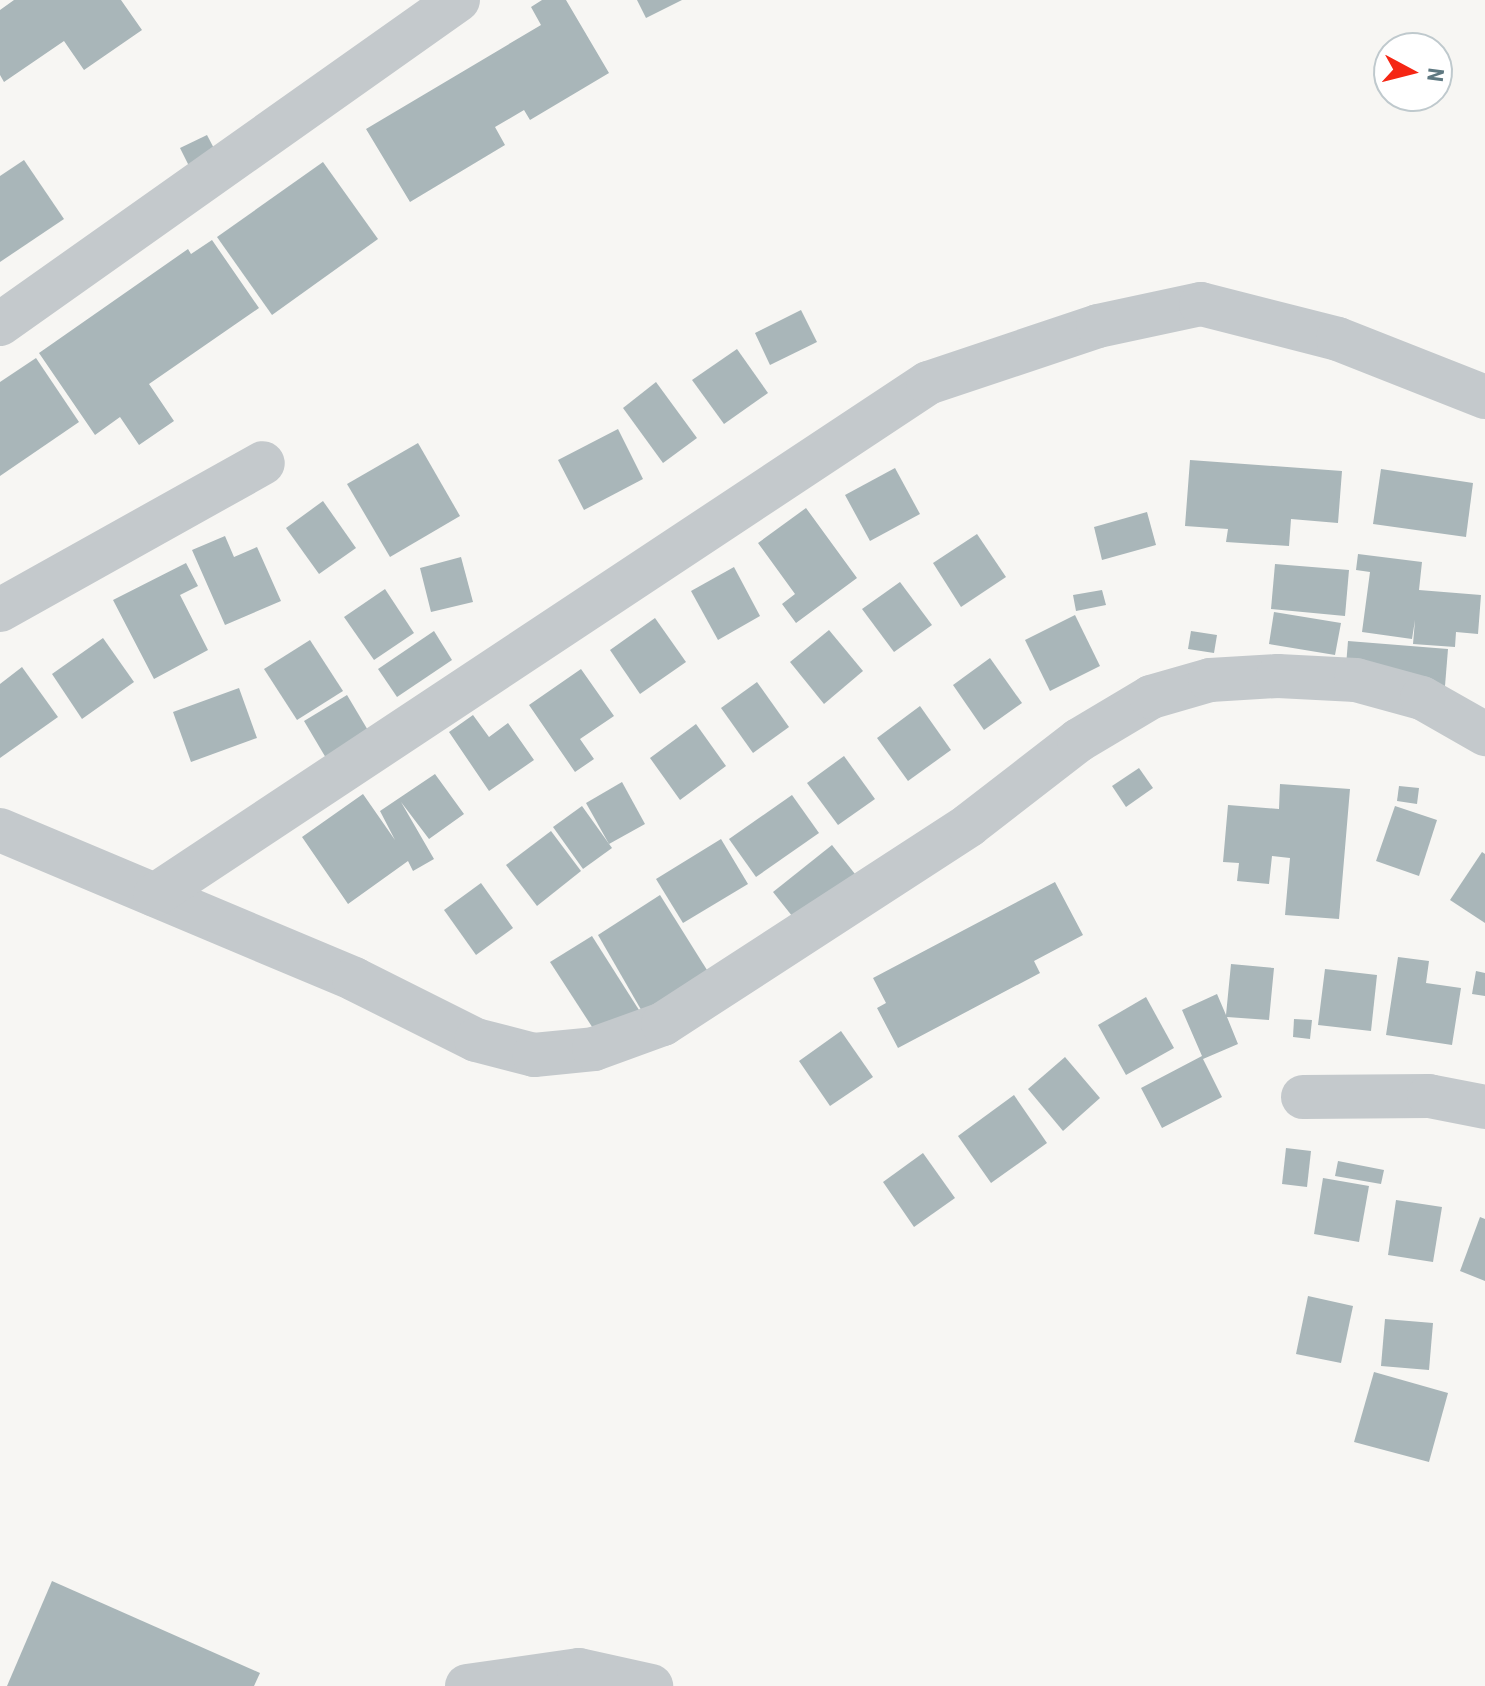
<!DOCTYPE html>
<style>
body{margin:0}
#map{position:relative;width:1485px;height:1686px;overflow:hidden;background:#f7f6f3;font-family:"Roboto Condensed",sans-serif}
div>[style]{position:absolute}
.building>*{inset:0;background:#a9b6b9}
.minor>*{height:44px;margin:-22px;padding:0 22px;transform-origin:22px;border-radius:22px;background:#c4c9cc}
span{translate:-50% -50%;white-space:nowrap;text-align:center;line-height:1.15;-webkit-text-stroke:8px #fff;paint-order:stroke}
.north{position:absolute;left:1373px;top:32px;width:80px;height:80px;box-sizing:border-box;background:#fff;border:2px solid #bfc9cd;border-radius:50%;rotate:97deg;font-size:22px;font-weight:700;line-height:32px;text-align:center;color:#5e7881}
.north::after{content:'';display:block;margin:auto;width:28px;height:36px;background:#f52614;clip-path:polygon(50% 0,100% 100%,50% 72%,0 100%)}
</style>
<div id="map">
<div class="building">
<div style="clip-path:polygon(14px 0,121px 0,142px 30px,84px 70px,64px 41px,4px 82px,0 75px,0 10px)"></div>
<div style="clip-path:polygon(542px 0,566px 0,609px 73px,530px 120px,524px 110px,495px 127px,505px 145px,410px 202px,366px 129px,541px 25px,531px 7px)"></div>
<div style="clip-path:polygon(637px 0,682px 0,646px 18px)"></div>
<div style="clip-path:polygon(207px 135px,218px 156px,191px 170px,180px 148px)"></div>
<div style="clip-path:polygon(24px 160px,64px 219px,0 262px,0 176px)"></div>
<div style="clip-path:polygon(323px 162px,378px 239px,272px 315px,217px 237px)"></div>
<div style="clip-path:polygon(212px 240px,259px 308px,149px 384px,174px 421px,139px 445px,120px 417px,95px 435px,39px 353px,188px 249px,191px 254px)"></div>
<div style="clip-path:polygon(801px 310px,817px 342px,770px 365px,755px 333px)"></div>
<div style="clip-path:polygon(737px 349px,768px 393px,724px 424px,692px 380px)"></div>
<div style="clip-path:polygon(36px 358px,79px 422px,0 476px,0 382px)"></div>
<div style="clip-path:polygon(656px 382px,697px 438px,663px 463px,623px 408px)"></div>
<div style="clip-path:polygon(618px 429px,643px 479px,584px 510px,558px 460px)"></div>
<div style="clip-path:polygon(418px 443px,460px 516px,390px 557px,347px 484px)"></div>
<div style="clip-path:polygon(1190px 460px,1342px 471px,1338px 523px,1291px 519px,1289px 546px,1226px 542px,1228px 529px,1185px 526px)"></div>
<div style="clip-path:polygon(895px 468px,920px 514px,870px 541px,845px 495px)"></div>
<div style="clip-path:polygon(1381px 469px,1473px 483px,1466px 537px,1373px 524px)"></div>
<div style="clip-path:polygon(323px 501px,356px 548px,319px 574px,286px 528px)"></div>
<div style="clip-path:polygon(806px 508px,857px 578px,796px 623px,782px 604px,795px 594px,758px 543px)"></div>
<div style="clip-path:polygon(1147px 512px,1156px 545px,1102px 560px,1094px 527px)"></div>
<div style="clip-path:polygon(977px 534px,1006px 577px,961px 607px,933px 563px)"></div>
<div style="clip-path:polygon(225px 536px,234px 557px,257px 547px,281px 601px,225px 625px,192px 550px)"></div>
<div style="clip-path:polygon(1358px 554px,1422px 562px,1419px 590px,1481px 595px,1478px 634px,1456px 632px,1455px 647px,1413px 644px,1415px 620px,1412px 639px,1362px 632px,1370px 572px,1356px 570px)"></div>
<div style="clip-path:polygon(461px 557px,473px 602px,431px 612px,420px 568px)"></div>
<div style="clip-path:polygon(186px 563px,198px 586px,180px 595px,208px 650px,154px 679px,113px 600px)"></div>
<div style="clip-path:polygon(1275px 564px,1349px 570px,1345px 616px,1271px 609px)"></div>
<div style="clip-path:polygon(734px 567px,760px 616px,718px 640px,691px 591px)"></div>
<div style="clip-path:polygon(900px 582px,932px 625px,894px 652px,862px 609px)"></div>
<div style="clip-path:polygon(385px 589px,414px 633px,374px 660px,344px 617px)"></div>
<div style="clip-path:polygon(1102px 590px,1106px 605px,1076px 611px,1073px 595px)"></div>
<div style="clip-path:polygon(1274px 612px,1341px 623px,1335px 655px,1269px 644px)"></div>
<div style="clip-path:polygon(1075px 615px,1100px 666px,1050px 691px,1025px 640px)"></div>
<div style="clip-path:polygon(655px 618px,686px 662px,640px 694px,610px 650px)"></div>
<div style="clip-path:polygon(829px 630px,863px 671px,824px 704px,790px 662px)"></div>
<div style="clip-path:polygon(434px 631px,452px 660px,397px 697px,378px 669px)"></div>
<div style="clip-path:polygon(1191px 631px,1217px 635px,1214px 653px,1188px 649px)"></div>
<div style="clip-path:polygon(103px 638px,134px 682px,82px 719px,52px 674px)"></div>
<div style="clip-path:polygon(310px 640px,343px 691px,297px 720px,264px 669px)"></div>
<div style="clip-path:polygon(1348px 641px,1448px 649px,1445px 686px,1345px 678px)"></div>
<div style="clip-path:polygon(990px 658px,1022px 703px,984px 730px,953px 685px)"></div>
<div style="clip-path:polygon(22px 667px,58px 717px,0 758px,0 684px)"></div>
<div style="clip-path:polygon(581px 669px,614px 716px,580px 739px,594px 759px,575px 772px,529px 705px)"></div>
<div style="clip-path:polygon(757px 682px,789px 727px,753px 753px,721px 708px)"></div>
<div style="clip-path:polygon(239px 688px,257px 738px,191px 762px,173px 712px)"></div>
<div style="clip-path:polygon(347px 695px,369px 732px,326px 758px,304px 721px)"></div>
<div style="clip-path:polygon(920px 706px,951px 750px,908px 781px,877px 738px)"></div>
<div style="clip-path:polygon(473px 715px,489px 737px,508px 723px,534px 760px,489px 791px,449px 732px)"></div>
<div style="clip-path:polygon(696px 724px,726px 766px,680px 800px,650px 758px)"></div>
<div style="clip-path:polygon(844px 756px,875px 799px,838px 825px,807px 783px)"></div>
<div style="clip-path:polygon(1139px 768px,1153px 788px,1126px 807px,1112px 786px)"></div>
<div style="clip-path:polygon(435px 774px,464px 814px,429px 839px,401px 802px,434px 859px,413px 871px,408px 861px,348px 904px,302px 837px,363px 794px,395px 840px,380px 811px)"></div>
<div style="clip-path:polygon(622px 782px,645px 824px,609px 844px,586px 803px)"></div>
<div style="clip-path:polygon(1280px 784px,1350px 789px,1339px 919px,1285px 915px,1290px 858px,1272px 856px,1269px 884px,1237px 881px,1239px 863px,1223px 862px,1228px 805px,1279px 809px)"></div>
<div style="clip-path:polygon(1399px 786px,1419px 788px,1417px 804px,1397px 801px)"></div>
<div style="clip-path:polygon(792px 795px,819px 833px,756px 877px,729px 839px)"></div>
<div style="clip-path:polygon(582px 806px,612px 848px,583px 869px,553px 827px)"></div>
<div style="clip-path:polygon(1395px 806px,1437px 820px,1419px 876px,1376px 861px)"></div>
<div style="clip-path:polygon(551px 831px,581px 871px,537px 906px,506px 865px)"></div>
<div style="clip-path:polygon(721px 839px,748px 884px,683px 923px,656px 879px)"></div>
<div style="clip-path:polygon(832px 845px,859px 879px,800px 926px,773px 892px)"></div>
<div style="clip-path:polygon(1482px 852px,1485px 854px,1485px 923px,1450px 900px)"></div>
<div style="clip-path:polygon(1055px 882px,1083px 935px,1034px 961px,1040px 973px,898px 1048px,877px 1008px,886px 1003px,873px 978px)"></div>
<div style="clip-path:polygon(481px 883px,513px 928px,476px 955px,444px 910px)"></div>
<div style="clip-path:polygon(660px 895px,717px 986px,651px 1027px,598px 935px)"></div>
<div style="clip-path:polygon(592px 936px,639px 1010px,598px 1036px,550px 962px)"></div>
<div style="clip-path:polygon(1398px 957px,1429px 961px,1426px 983px,1461px 988px,1452px 1045px,1386px 1035px)"></div>
<div style="clip-path:polygon(1231px 964px,1274px 968px,1269px 1020px,1227px 1017px,1238px 1044px,1203px 1059px,1222px 1097px,1162px 1128px,1141px 1088px,1202px 1056px,1182px 1010px,1217px 994px,1226px 1015px)"></div>
<div style="clip-path:polygon(1325px 969px,1377px 975px,1371px 1031px,1318px 1025px)"></div>
<div style="clip-path:polygon(1476px 971px,1485px 973px,1485px 996px,1472px 994px)"></div>
<div style="clip-path:polygon(1146px 997px,1174px 1048px,1126px 1075px,1098px 1025px)"></div>
<div style="clip-path:polygon(1294px 1019px,1312px 1020px,1310px 1039px,1293px 1037px)"></div>
<div style="clip-path:polygon(841px 1031px,873px 1077px,830px 1106px,799px 1061px)"></div>
<div style="clip-path:polygon(1065px 1057px,1100px 1098px,1063px 1131px,1028px 1089px)"></div>
<div style="clip-path:polygon(1014px 1095px,1047px 1143px,991px 1183px,958px 1136px)"></div>
<div style="clip-path:polygon(1286px 1148px,1311px 1151px,1307px 1187px,1282px 1184px)"></div>
<div style="clip-path:polygon(923px 1153px,955px 1198px,914px 1227px,883px 1182px)"></div>
<div style="clip-path:polygon(1338px 1161px,1384px 1170px,1381px 1184px,1335px 1176px)"></div>
<div style="clip-path:polygon(1323px 1178px,1369px 1186px,1359px 1242px,1314px 1234px)"></div>
<div style="clip-path:polygon(1396px 1200px,1442px 1207px,1433px 1262px,1388px 1255px)"></div>
<div style="clip-path:polygon(1480px 1217px,1485px 1219px,1485px 1281px,1460px 1271px)"></div>
<div style="clip-path:polygon(1308px 1296px,1353px 1306px,1341px 1363px,1296px 1354px)"></div>
<div style="clip-path:polygon(1385px 1319px,1433px 1323px,1429px 1370px,1381px 1366px)"></div>
<div style="clip-path:polygon(1374px 1372px,1448px 1393px,1429px 1462px,1354px 1442px)"></div>
<div style="clip-path:polygon(52px 1581px,260px 1673px,254px 1686px,7px 1686px)"></div>
</div>
<div class="minor">
<div style="left:0;top:324px;width:561px;rotate:-35.28deg"></div>
<div style="left:0;top:610px;width:301px;rotate:-29.2deg"></div>
<div style="left:0;top:830px;width:384px;rotate:22.8deg"></div>
<div style="left:354px;top:979px;width:136px;rotate:26.6deg"></div>
<div style="left:476px;top:1040px;width:60px;rotate:14.5deg"></div>
<div style="left:534px;top:1055px;width:60px;rotate:-5.7deg"></div>
<div style="left:594px;top:1049px;width:73px;rotate:-19.9deg"></div>
<div style="left:663px;top:1024px;width:365px;rotate:-33deg"></div>
<div style="left:969px;top:825px;width:139px;rotate:-37.7deg"></div>
<div style="left:1079px;top:740px;width:84px;rotate:-30.8deg"></div>
<div style="left:1151px;top:697px;width:61px;rotate:-16.1deg"></div>
<div style="left:1210px;top:680px;width:68px;rotate:-3.4deg"></div>
<div style="left:1278px;top:676px;width:78px;rotate:2.9deg"></div>
<div style="left:1356px;top:680px;width:68px;rotate:15.3deg"></div>
<div style="left:1422px;top:698px;width:73px;rotate:29.7deg"></div>
<div style="left:155px;top:895px;width:927px;rotate:-33.52deg"></div>
<div style="left:928px;top:383px;width:179px;rotate:-18.5deg"></div>
<div style="left:1098px;top:326px;width:105px;rotate:-12.1deg"></div>
<div style="left:1201px;top:304px;width:141px;rotate:14.3deg"></div>
<div style="left:1338px;top:339px;width:158px;rotate:21.5deg"></div>
<div style="left:1303px;top:1097px;width:126px;rotate:-0.5deg"></div>
<div style="left:1429px;top:1096px;width:57px;rotate:11.1deg"></div>
<div style="left:467px;top:1686px;width:113px;rotate:-8.1deg"></div>
<div style="left:579px;top:1670px;width:74px;rotate:12.5deg"></div>
</div>
<div class="north">N</div>
</div>
